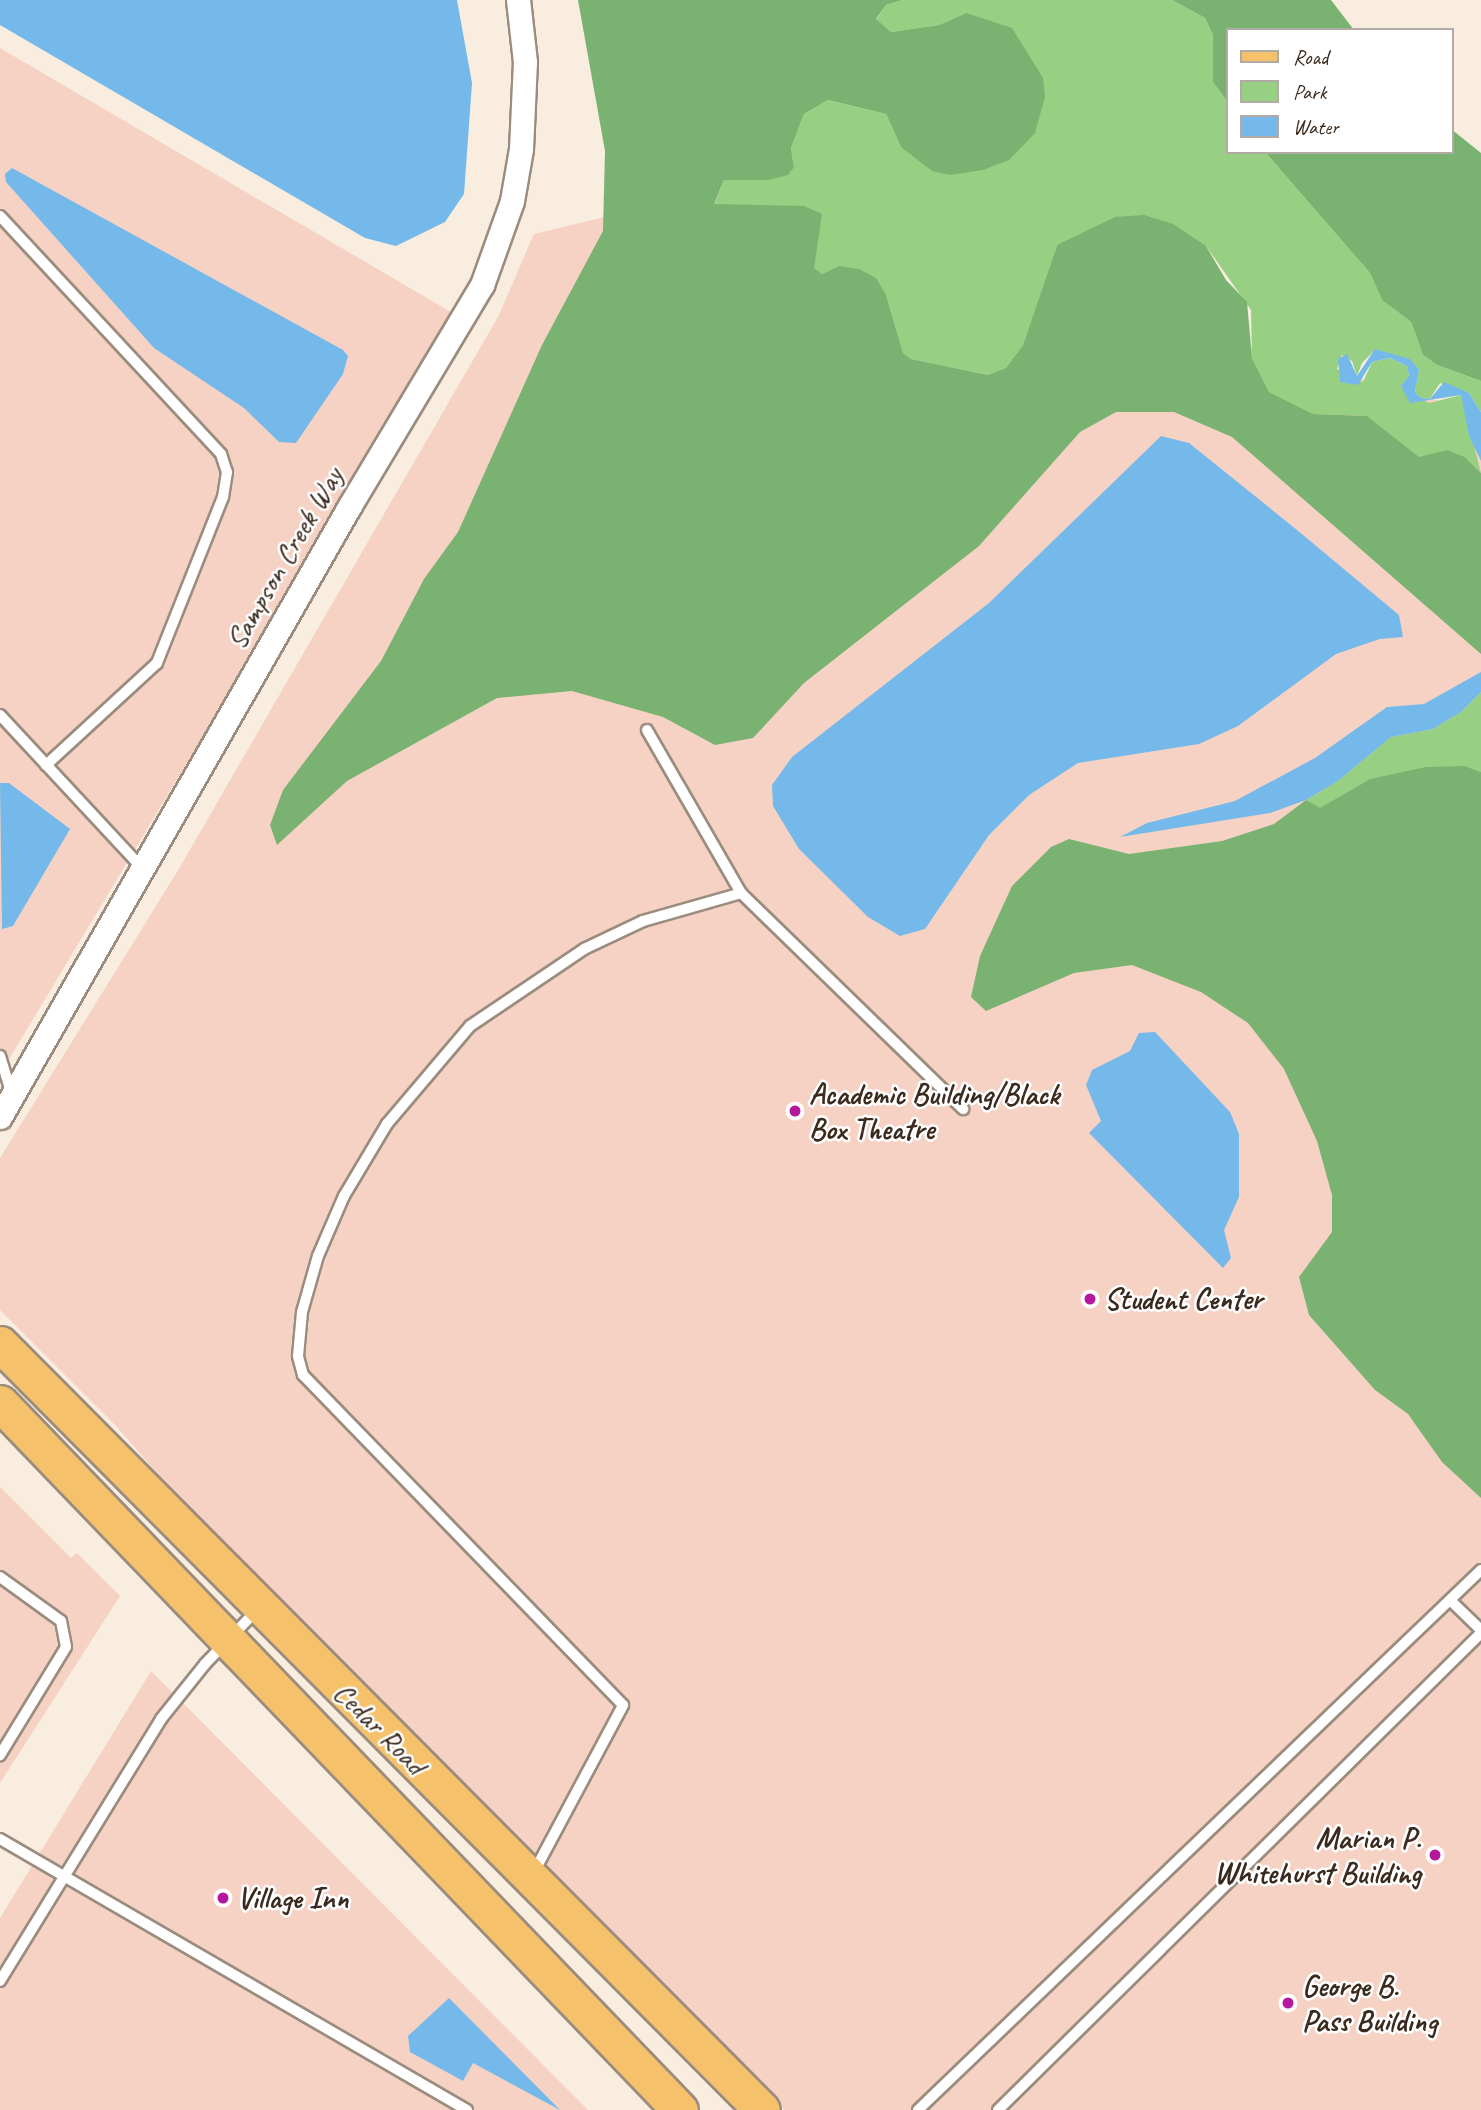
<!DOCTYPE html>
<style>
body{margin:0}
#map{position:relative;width:1481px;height:2110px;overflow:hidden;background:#f8edde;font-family:Caveat,sans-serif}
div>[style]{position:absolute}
.built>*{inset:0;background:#f6d2c5}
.green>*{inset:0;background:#97d083}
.forest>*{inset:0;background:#79b271}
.water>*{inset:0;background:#75b9eb}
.roads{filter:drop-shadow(2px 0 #9a8c7e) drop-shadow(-2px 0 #9a8c7e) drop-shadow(0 2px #9a8c7e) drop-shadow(0 -2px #9a8c7e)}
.lane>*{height:10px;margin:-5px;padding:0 5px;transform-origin:5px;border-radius:5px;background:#fff}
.street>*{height:23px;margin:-11.5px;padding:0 11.5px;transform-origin:11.5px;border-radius:11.5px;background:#fff}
.primary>*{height:35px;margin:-17.5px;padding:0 17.5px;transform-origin:17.5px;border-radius:17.5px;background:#f5c16b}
.dots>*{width:19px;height:19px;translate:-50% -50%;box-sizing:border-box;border:4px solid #fff;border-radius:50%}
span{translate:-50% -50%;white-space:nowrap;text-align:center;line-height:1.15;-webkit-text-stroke:5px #fff;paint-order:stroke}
.street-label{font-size:30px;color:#3b2a1e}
.poi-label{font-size:30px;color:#3b2a1e;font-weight:700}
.left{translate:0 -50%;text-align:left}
.right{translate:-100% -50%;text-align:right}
.legend{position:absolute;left:1226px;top:28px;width:228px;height:126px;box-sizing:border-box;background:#fff;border:2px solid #b1aaa5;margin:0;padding:9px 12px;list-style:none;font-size:21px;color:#3b2a1e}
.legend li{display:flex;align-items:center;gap:14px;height:35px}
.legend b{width:35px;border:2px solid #b1aaa5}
</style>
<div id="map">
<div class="built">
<div style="clip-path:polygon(0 48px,456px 315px,0 1074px)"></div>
<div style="clip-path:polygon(713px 191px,1481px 413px,1481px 2110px,784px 2110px,233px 1561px,116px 1426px,0 1310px,0 1158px,177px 872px,498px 317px,534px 234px)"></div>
<div style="clip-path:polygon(0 1487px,71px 1558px,77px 1553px,120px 1596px,0 1783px)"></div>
<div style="clip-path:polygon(151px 1671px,588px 2110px,0 2110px,0 1918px)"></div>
</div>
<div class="green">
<div style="clip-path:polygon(902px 0,1172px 0,1205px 18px,1213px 35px,1213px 82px,1227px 101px,1227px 152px,1265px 152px,1370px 273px,1382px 300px,1411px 322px,1423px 355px,1437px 365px,1481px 381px,1481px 412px,1469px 393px,1440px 383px,1430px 399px,1421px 398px,1415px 392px,1419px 370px,1375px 350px,1362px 363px,1357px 376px,1352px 361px,1342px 355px,1337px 369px,1363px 382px,1372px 362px,1390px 358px,1407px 366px,1409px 376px,1401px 387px,1429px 403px,1461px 395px,1481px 473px,1465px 457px,1447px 450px,1419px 458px,1367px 416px,1313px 414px,1269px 392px,1252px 358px,1251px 310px,1206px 246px,1057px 245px,1023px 345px,1006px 368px,988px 375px,911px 359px,903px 353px,886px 295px,839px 266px,822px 274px,714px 205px,724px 180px,769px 180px,794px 167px,791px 148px,804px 114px,828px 100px,886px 114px,901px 147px,966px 13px,939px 25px,891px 32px,876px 20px,886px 5px)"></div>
<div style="clip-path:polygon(1481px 692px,1481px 772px,1465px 766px,1370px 779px,1319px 809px,1306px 800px,1338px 781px,1391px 737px,1433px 729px,1461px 712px)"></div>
</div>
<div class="forest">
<div style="clip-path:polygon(578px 0,902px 0,886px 5px,876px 19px,891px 32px,939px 25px,966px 13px,1012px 28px,1043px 78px,1045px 97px,1035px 133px,1009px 160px,983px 170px,950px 175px,932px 171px,901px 147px,886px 114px,828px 100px,804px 114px,791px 148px,794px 167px,788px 175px,769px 180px,724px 180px,714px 204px,804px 206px,822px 214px,814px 268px,822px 274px,839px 266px,859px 269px,876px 278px,886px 295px,903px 353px,911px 359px,988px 375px,1006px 368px,1023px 345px,1057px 245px,1115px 217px,1144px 215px,1173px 224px,1206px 246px,1226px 280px,1247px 302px,1252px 358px,1269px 392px,1313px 414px,1367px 416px,1419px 457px,1447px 450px,1465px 457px,1481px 473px,1481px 654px,1232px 437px,1174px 412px,1116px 412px,1080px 432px,979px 546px,804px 683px,753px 738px,715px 745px,663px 717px,572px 691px,497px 698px,347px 781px,277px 845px,270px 825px,283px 790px,381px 661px,424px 579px,458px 532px,542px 345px,603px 231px,605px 151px)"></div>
<div style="clip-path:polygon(1172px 0,1331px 0,1354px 30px,1227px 30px,1227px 101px,1213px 82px,1213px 35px,1205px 18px)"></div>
<div style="clip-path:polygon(1451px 129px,1481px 153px,1481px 381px,1437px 365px,1423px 355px,1411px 322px,1382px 300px,1370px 273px,1265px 152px,1451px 152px)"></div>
<div style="clip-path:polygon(1465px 766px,1481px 772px,1481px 1498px,1442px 1462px,1408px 1414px,1375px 1390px,1309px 1315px,1299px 1277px,1332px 1232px,1332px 1195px,1317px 1141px,1284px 1069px,1248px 1023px,1201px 992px,1132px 965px,1074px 973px,986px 1011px,971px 997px,980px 956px,1012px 886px,1051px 847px,1069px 839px,1129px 854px,1222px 841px,1274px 824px,1306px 800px,1320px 808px,1370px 779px,1426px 767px)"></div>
</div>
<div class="water">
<div style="clip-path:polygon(0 0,457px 0,472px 83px,464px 194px,445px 222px,396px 246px,365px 238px,0 25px)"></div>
<div style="clip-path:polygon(12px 168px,343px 350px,348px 356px,343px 374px,296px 443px,279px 442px,244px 408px,154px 348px,6px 182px,5px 174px)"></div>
<div style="clip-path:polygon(1375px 349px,1410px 359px,1419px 370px,1415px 392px,1421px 398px,1430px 399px,1444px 382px,1469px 393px,1481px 412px,1481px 461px,1469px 436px,1461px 395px,1410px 403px,1401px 386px,1409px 376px,1407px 366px,1390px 358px,1372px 362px,1358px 385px,1340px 382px,1338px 359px,1347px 354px,1357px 376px)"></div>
<div style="clip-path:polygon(1161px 436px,1189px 443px,1297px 530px,1399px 615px,1403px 637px,1380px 639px,1336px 654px,1238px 726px,1199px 744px,1078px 763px,1029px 795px,989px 835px,925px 929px,900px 936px,868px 917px,799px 849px,773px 806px,772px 785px,792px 757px,989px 603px)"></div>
<div style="clip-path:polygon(1481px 672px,1481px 692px,1461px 712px,1433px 729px,1391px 737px,1338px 781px,1306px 800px,1270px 813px,1120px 837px,1147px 823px,1235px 801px,1315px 758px,1387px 707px,1424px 704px)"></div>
<div style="clip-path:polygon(0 783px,9px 783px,70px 829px,13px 926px,2px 929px)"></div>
<div style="clip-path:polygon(1155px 1032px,1230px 1112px,1239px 1134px,1239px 1197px,1224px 1230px,1231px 1258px,1223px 1268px,1089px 1133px,1101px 1121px,1086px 1085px,1092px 1070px,1130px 1051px,1139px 1033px)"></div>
<div style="clip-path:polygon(449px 1998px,560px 2110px,473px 2063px,463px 2081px,410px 2052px,408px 2036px)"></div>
</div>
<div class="roads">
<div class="lane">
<div style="left:0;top:216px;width:325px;rotate:47.1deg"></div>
<div style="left:221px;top:454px;width:19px;rotate:72deg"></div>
<div style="left:227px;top:472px;width:25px;rotate:99deg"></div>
<div style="left:223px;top:497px;width:179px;rotate:111.7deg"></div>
<div style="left:157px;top:663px;width:151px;rotate:137.4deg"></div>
<div style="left:0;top:715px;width:209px;rotate:47.1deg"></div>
<div style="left:647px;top:730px;width:188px;rotate:60deg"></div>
<div style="left:0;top:1056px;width:39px;rotate:73deg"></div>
<div style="left:0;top:1577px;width:75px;rotate:35.8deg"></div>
<div style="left:61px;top:1621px;width:26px;rotate:79deg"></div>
<div style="left:66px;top:1647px;width:127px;rotate:121.4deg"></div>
<div style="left:1450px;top:1600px;width:43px;rotate:44.1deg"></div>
<div style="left:0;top:1839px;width:540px;rotate:30.13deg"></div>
<div style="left:534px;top:1872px;width:189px;rotate:-61.9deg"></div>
<div style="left:623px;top:1705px;width:460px;rotate:-134.1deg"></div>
<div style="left:303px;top:1375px;width:20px;rotate:-105deg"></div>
<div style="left:298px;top:1356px;width:44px;rotate:-84.8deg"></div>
<div style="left:302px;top:1312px;width:58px;rotate:-74.1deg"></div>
<div style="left:318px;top:1256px;width:65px;rotate:-66.6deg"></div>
<div style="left:344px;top:1196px;width:84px;rotate:-59.2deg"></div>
<div style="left:387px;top:1124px;width:128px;rotate:-49.7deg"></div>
<div style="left:470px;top:1026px;width:138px;rotate:-34deg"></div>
<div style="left:584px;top:949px;width:65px;rotate:-25.4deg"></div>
<div style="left:643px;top:921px;width:102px;rotate:-15.9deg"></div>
<div style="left:741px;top:893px;width:310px;rotate:44.2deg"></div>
<div style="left:0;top:1981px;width:308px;rotate:-58.4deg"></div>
<div style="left:161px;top:1719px;width:70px;rotate:-51.3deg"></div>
<div style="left:205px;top:1664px;width:75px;rotate:-46.1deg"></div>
<div style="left:918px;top:2110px;width:780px;rotate:-43.81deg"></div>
<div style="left:998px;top:2110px;width:679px;rotate:-44.64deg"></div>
</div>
<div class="street">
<div style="left:0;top:1117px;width:703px;rotate:-60.22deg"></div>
<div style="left:349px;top:507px;width:259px;rotate:-59.1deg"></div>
<div style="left:482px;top:285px;width:89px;rotate:-70.3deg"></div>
<div style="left:512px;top:201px;width:53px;rotate:-80.2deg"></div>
<div style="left:521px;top:149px;width:87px;rotate:-87.4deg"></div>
<div style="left:525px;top:62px;width:62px;rotate:-96.4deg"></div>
</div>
<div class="primary">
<div style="left:0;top:1344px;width:1080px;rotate:45.15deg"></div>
<div style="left:0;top:1403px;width:981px;rotate:46.12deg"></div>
</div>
</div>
<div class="dots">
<div style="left:795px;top:1111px;background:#b5179e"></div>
<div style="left:1090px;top:1299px;background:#b5179e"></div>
<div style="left:1435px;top:1855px;background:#b5179e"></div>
<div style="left:223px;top:1898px;background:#b5179e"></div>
<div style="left:1288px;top:2003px;background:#b5179e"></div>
</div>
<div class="street-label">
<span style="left:284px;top:558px;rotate:-60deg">Sampson Creek Way</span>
<span style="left:380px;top:1728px;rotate:45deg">Cedar Road</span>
</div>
<div class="poi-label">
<span class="left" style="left:809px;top:1111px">Academic Building/Black<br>Box Theatre</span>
<span class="left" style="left:1104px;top:1299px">Student Center</span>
<span class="right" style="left:1421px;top:1855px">Marian P.<br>Whitehurst Building</span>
<span class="left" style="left:237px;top:1898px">Village Inn</span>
<span class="left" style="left:1302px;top:2003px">George B.<br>Pass Building</span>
</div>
<ul class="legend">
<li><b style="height:9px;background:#f5c16b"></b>Road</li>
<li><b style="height:19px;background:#97d083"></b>Park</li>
<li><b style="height:19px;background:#75b9eb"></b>Water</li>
</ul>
</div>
